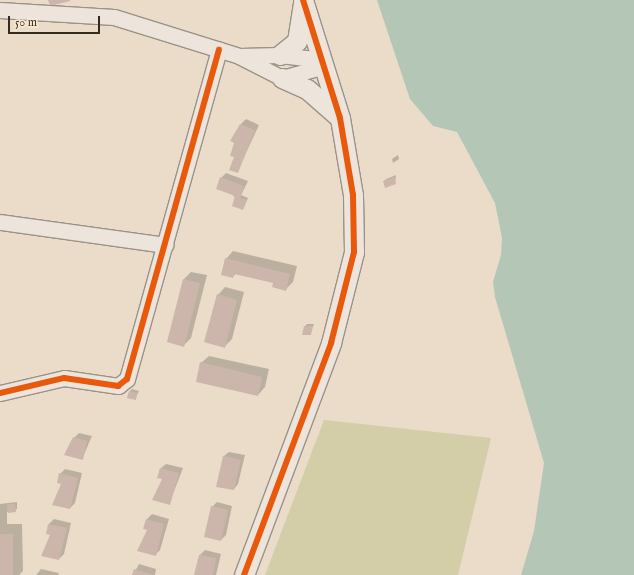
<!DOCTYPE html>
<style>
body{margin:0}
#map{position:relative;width:634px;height:575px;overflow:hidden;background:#eadcc8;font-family:"IM FELL English",serif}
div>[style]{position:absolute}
.green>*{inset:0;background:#d3cda8}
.water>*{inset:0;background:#b4c6b6}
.shadow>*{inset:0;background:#0003}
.building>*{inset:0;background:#ccb6ab}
.roads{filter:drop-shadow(1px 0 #9b9286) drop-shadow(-1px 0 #9b9286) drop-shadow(0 1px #9b9286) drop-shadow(0 -1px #9b9286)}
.minor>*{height:15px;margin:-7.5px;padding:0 7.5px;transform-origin:7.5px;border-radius:7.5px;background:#ede5dc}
.tertiary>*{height:19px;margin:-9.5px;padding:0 9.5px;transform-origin:9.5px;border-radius:9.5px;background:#ede5dc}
.cycleway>*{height:6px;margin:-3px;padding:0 3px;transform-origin:3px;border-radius:3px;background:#e8590c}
span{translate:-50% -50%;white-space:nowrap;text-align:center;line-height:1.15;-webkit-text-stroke:3.5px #faead2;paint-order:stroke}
.scale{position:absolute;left:8px;top:16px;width:92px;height:18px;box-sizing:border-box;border:2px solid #352a1e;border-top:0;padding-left:5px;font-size:12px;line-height:14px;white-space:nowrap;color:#352a1e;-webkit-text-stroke:3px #faead2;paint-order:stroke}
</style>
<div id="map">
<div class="green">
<div style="clip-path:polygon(324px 420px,491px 438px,458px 575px,265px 575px)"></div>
</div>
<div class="water">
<div style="clip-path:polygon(377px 0,634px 0,634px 575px,521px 575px,534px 531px,544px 463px,495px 297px,493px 282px,501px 255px,502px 238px,495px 203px,457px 132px,433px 126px,410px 99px)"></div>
</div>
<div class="shadow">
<div style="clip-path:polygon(246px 119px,259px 125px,237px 172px,235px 157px,241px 124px)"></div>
<div style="clip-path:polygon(398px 155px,399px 159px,393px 163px,392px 159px)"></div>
<div style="clip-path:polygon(226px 173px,248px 181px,241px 195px,248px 198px,243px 209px,221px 178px)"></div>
<div style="clip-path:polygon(396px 175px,395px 183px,384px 181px,386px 179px)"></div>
<div style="clip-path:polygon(233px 251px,297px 266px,293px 282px,286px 289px,274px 282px,236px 273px,233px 277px,226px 259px)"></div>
<div style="clip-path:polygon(191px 272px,207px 275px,191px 338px,184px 345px,168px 341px,184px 279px)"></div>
<div style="clip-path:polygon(225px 287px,244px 292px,232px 339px,224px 347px,218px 295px)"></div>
<div style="clip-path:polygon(307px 324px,314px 324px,310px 334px,305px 326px)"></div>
<div style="clip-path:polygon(209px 356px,269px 369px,265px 387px,258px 395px,201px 363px)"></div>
<div style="clip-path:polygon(132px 389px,139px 391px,135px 399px,130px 391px)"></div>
<div style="clip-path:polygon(79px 433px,92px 436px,82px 459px,74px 438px)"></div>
<div style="clip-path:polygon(229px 452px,245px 455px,238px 484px,234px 489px,224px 456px)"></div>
<div style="clip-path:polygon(166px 464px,183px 468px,169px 504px,161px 468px)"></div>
<div style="clip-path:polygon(65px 469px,82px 473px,75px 503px,70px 508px,53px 505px,62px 483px,60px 474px)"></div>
<div style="clip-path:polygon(17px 502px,17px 509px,7px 512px,7px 524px,22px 524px,23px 571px,19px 575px,0 575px,0 504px)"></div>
<div style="clip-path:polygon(217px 502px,232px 506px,226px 535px,221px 540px,212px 507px)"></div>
<div style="clip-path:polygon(152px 514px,169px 519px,160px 550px,155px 555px,147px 536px,147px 519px)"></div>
<div style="clip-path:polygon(54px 519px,71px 523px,64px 554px,59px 559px,49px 524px)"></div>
<div style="clip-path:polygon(205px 550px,221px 554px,216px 575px,196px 575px,200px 555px)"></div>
<div style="clip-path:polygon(139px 564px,156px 569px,155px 575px,133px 575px)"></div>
<div style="clip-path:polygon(41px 569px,59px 573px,58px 575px,36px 575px)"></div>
</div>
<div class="building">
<div style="clip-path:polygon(48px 0,70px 0,70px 1px,50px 6px)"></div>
<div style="clip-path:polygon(240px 124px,255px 130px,238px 173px,229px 170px,234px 157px,230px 156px,234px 143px,230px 141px)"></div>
<div style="clip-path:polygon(220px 177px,244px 186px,240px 198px,247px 200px,243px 210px,232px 206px,235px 196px,216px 189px)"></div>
<div style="clip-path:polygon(394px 177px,396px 184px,385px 188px,383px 181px)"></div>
<div style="clip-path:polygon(225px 258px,290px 274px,286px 291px,272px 287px,273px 283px,234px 274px,233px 278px,221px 275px)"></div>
<div style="clip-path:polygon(183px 279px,200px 283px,184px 347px,167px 342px)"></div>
<div style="clip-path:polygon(217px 294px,237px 300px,225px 348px,204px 342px)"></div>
<div style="clip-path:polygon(304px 326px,313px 326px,311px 335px,302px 335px)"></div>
<div style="clip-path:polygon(200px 362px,262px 377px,258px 396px,196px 382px)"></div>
<div style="clip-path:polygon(129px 391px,137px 393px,136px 400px,127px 398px)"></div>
<div style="clip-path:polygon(73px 437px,87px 441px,83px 460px,64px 455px)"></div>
<div style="clip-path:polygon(223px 456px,241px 460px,234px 490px,216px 487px)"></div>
<div style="clip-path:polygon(160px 468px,179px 473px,170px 505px,152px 500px,162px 479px,157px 478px)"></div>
<div style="clip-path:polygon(59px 473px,78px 478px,70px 509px,52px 505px,61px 484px,57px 483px)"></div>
<div style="clip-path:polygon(7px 504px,15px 504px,16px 512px,8px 513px)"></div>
<div style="clip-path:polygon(211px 506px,228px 510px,221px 541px,204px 537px)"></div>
<div style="clip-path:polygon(146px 519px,164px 524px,156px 556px,137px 551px,147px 530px,143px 529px)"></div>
<div style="clip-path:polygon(48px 524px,67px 528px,59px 560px,41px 556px,50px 535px,46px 534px)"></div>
<div style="clip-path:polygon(0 534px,13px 534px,13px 575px,0 575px)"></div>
<div style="clip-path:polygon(199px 555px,216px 558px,213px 575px,194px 575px)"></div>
<div style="clip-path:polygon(134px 569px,154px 575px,132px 575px)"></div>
</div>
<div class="roads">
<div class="minor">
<div style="left:0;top:10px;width:114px;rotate:3.5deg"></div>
<div style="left:114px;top:17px;width:131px;rotate:17.3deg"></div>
<div style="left:239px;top:56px;width:48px;rotate:27.1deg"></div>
<div style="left:282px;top:78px;width:45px;rotate:-15.6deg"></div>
<div style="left:240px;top:56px;width:40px;rotate:-1.4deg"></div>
<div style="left:280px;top:55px;width:43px;rotate:6.6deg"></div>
<div style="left:0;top:222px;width:167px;rotate:7.9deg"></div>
<div style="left:0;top:393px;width:66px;rotate:-13.2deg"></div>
<div style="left:64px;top:378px;width:55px;rotate:8.4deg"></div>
<div style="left:118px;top:386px;width:11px;rotate:-38deg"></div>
<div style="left:127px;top:379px;width:342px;rotate:-74.4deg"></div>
</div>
<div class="tertiary">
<div style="left:280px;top:55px;width:22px;rotate:-39deg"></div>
<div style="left:297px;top:41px;width:37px;rotate:-81deg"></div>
<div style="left:282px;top:78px;width:27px;rotate:24deg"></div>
<div style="left:307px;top:89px;width:44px;rotate:41.3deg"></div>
<div style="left:244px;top:575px;width:248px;rotate:-69.4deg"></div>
<div style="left:331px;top:343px;width:94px;rotate:-75.8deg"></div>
<div style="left:354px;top:252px;width:57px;rotate:-91deg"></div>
<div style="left:353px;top:195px;width:78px;rotate:-99.6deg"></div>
<div style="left:340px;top:118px;width:124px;rotate:-107.4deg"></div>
</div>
</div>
<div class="cycleway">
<div style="left:0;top:393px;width:66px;rotate:-13.2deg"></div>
<div style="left:64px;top:378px;width:55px;rotate:8.4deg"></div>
<div style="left:118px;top:386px;width:11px;rotate:-38deg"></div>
<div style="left:127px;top:379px;width:342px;rotate:-74.4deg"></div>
<div style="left:244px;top:575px;width:248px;rotate:-69.4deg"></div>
<div style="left:331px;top:343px;width:94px;rotate:-75.8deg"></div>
<div style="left:354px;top:252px;width:57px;rotate:-91deg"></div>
<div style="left:353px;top:195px;width:78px;rotate:-99.6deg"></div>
<div style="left:340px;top:118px;width:124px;rotate:-107.4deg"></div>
</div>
<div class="scale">50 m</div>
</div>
